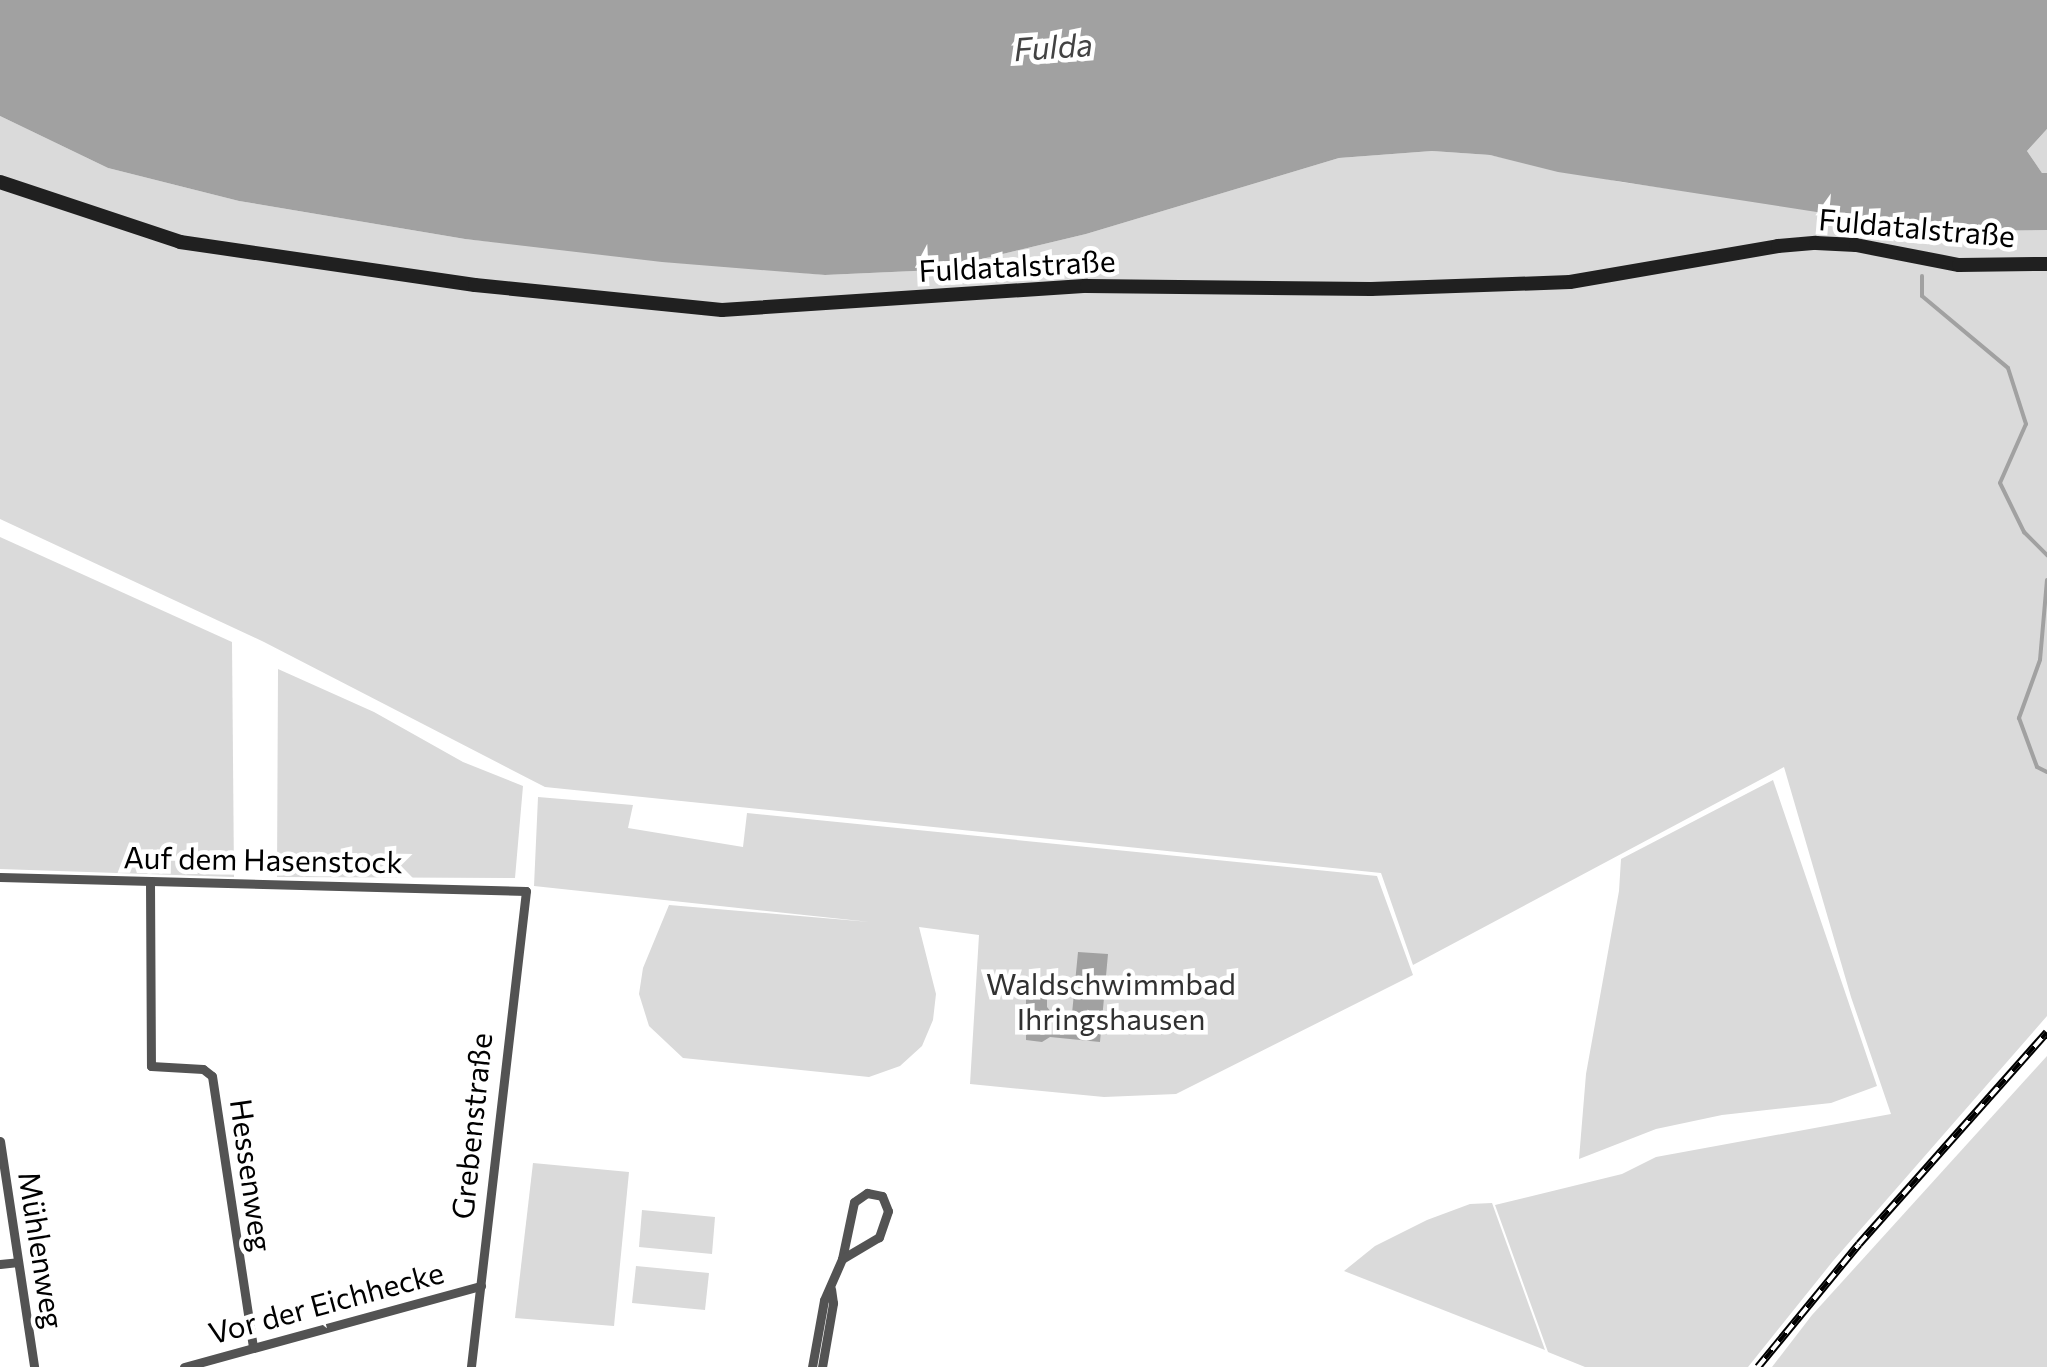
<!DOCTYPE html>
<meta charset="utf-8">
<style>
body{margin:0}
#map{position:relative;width:2047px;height:1367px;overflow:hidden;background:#fff;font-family:Commissioner,sans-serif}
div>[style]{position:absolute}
.green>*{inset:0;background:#dadada}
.water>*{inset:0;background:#a1a1a1}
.stream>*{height:4px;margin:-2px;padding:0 2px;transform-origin:2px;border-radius:2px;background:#a1a1a1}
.street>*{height:9px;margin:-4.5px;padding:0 4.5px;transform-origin:4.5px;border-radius:4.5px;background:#535353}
.secondary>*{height:14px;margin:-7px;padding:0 7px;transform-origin:7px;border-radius:7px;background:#202020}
.rail>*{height:8px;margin-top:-4px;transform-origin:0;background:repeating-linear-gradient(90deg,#fff 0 11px,#000 0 22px);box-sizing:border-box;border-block:2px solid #000}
span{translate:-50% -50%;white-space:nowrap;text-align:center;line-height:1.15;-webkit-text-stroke:9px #fff;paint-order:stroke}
.street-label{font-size:30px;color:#000}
.park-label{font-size:30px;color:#313131}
.water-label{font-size:32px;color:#424242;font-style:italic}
</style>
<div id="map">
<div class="green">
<div style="clip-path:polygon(0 116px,108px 168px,239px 201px,465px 239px,825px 275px,936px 270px,1086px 234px,1339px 158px,1432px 151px,1490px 155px,1621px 182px,1976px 231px,2047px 230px,2047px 1016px,1833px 1261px,1748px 1367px,1585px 1367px,1548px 1352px,1495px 1205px,1622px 1174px,1656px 1157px,1891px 1114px,1851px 997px,1784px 767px,1413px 965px,1381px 873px,545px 787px,264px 642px,0 519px)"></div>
<div style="clip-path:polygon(2047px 129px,2047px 173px,2042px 173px,2027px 151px)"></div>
<div style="clip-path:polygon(0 537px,232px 642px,234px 877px,0 869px)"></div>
<div style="clip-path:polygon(278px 669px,374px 712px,463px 762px,523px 786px,515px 878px,277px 877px)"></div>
<div style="clip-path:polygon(1773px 780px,1877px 1086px,1831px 1103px,1722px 1115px,1656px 1129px,1579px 1159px,1586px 1074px,1619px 891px,1621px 859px)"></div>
<div style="clip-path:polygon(538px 797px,633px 805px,628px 828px,743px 847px,747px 813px,1377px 876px,1413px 975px,1176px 1094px,1104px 1097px,970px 1084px,979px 935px,919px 927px,936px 994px,933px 1020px,922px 1046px,900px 1066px,869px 1077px,683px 1058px,649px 1026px,639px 994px,643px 968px,669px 905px,870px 922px,534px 886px)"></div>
<div style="clip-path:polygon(2047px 1056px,2047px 1367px,1772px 1367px,1812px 1315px)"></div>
<div style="clip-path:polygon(533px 1163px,629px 1172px,614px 1326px,515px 1318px)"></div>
<div style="clip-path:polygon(1492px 1203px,1545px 1350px,1344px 1271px,1375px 1246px,1427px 1220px,1470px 1204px)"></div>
<div style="clip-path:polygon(642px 1210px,715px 1217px,712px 1254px,639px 1247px)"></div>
<div style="clip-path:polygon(636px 1266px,709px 1273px,705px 1310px,632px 1303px)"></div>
</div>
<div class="water">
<div style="clip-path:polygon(0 0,2047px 0,2047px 129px,2027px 151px,2042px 173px,2047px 173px,2047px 230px,1976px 231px,1849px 217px,1558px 172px,1490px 155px,1432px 151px,1339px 158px,1086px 234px,936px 270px,825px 275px,662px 262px,465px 239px,239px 201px,108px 168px,0 116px)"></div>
<div style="clip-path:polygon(1078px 952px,1108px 954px,1100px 1042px,1050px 1037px,1042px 1042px,1026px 1040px,1026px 996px,1047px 998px,1047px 1007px,1060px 1023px,1071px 1024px)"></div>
</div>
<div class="stream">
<div style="left:1922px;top:224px;width:9px;rotate:90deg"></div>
<div style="left:1922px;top:276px;width:20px;rotate:90deg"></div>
<div style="left:1922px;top:296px;width:112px;rotate:39.9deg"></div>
<div style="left:2008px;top:368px;width:59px;rotate:72.2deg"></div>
<div style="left:2026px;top:424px;width:64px;rotate:113.8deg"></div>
<div style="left:2000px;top:483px;width:55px;rotate:63.9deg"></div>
<div style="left:2024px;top:532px;width:33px;rotate:45deg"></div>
<div style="left:2047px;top:580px;width:80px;rotate:95deg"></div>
<div style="left:2040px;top:660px;width:62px;rotate:109.9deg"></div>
<div style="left:2019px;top:718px;width:52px;rotate:69.8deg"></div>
<div style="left:2037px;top:767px;width:11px;rotate:27deg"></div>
</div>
<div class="street">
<div style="left:0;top:877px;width:526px;rotate:1.52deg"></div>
<div style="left:526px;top:891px;width:479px;rotate:96.6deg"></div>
<div style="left:150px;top:882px;width:184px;rotate:89.7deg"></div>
<div style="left:151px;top:1066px;width:52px;rotate:3.3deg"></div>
<div style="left:203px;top:1069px;width:11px;rotate:38deg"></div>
<div style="left:212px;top:1076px;width:275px;rotate:81.4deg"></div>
<div style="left:0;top:1141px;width:229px;rotate:81.4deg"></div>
<div style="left:0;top:1264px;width:18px;rotate:-6deg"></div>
<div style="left:184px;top:1367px;width:308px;rotate:-15.3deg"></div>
<div style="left:812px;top:1367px;width:68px;rotate:-79.8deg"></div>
<div style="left:824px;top:1300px;width:45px;rotate:-66.3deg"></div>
<div style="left:842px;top:1259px;width:58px;rotate:-78.1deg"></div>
<div style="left:854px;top:1202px;width:16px;rotate:-35deg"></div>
<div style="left:867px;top:1193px;width:15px;rotate:11deg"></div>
<div style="left:882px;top:1196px;width:16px;rotate:68deg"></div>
<div style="left:888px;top:1211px;width:28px;rotate:109deg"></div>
<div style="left:879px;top:1237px;width:43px;rotate:149.3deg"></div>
<div style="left:822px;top:1367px;width:65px;rotate:-80.2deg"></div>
<div style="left:833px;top:1303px;width:14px;rotate:-98deg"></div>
</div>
<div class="secondary">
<div style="left:0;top:182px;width:190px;rotate:18.4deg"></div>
<div style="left:180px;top:242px;width:298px;rotate:8.3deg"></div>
<div style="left:475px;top:285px;width:248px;rotate:5.8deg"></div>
<div style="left:722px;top:310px;width:366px;rotate:-3.8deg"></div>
<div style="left:1087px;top:286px;width:284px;rotate:0.6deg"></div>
<div style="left:1371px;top:289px;width:199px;rotate:-2deg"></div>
<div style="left:1570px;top:282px;width:211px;rotate:-9.8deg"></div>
<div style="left:1778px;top:246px;width:38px;rotate:-5deg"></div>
<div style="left:1816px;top:243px;width:40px;rotate:2.9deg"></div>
<div style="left:1856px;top:245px;width:105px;rotate:11deg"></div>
<div style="left:1959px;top:265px;width:88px;rotate:-0.7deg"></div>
</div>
<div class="rail">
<div style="left:1758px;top:1367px;width:159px;rotate:-50.6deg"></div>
<div style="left:1859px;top:1244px;width:283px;rotate:-48.4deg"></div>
</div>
<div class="street-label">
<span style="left:1917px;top:227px;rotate:5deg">Fuldatalstraße</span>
<span style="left:1017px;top:265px;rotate:-3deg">Fuldatalstraße</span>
<span style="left:263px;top:859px;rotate:1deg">Auf dem Hasenstock</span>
<span style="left:471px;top:1126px;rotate:-84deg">Grebenstraße</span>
<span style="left:252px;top:1175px;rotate:82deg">Hessenweg</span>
<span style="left:42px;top:1250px;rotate:81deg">Mühlenweg</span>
<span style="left:326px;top:1302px;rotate:-15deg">Vor der Eichhecke</span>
</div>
<div class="park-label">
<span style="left:1111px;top:1000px">Waldschwimmbad<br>Ihringshausen</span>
</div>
<div class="water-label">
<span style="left:1053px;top:46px;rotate:-4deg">Fulda</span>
</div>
</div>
